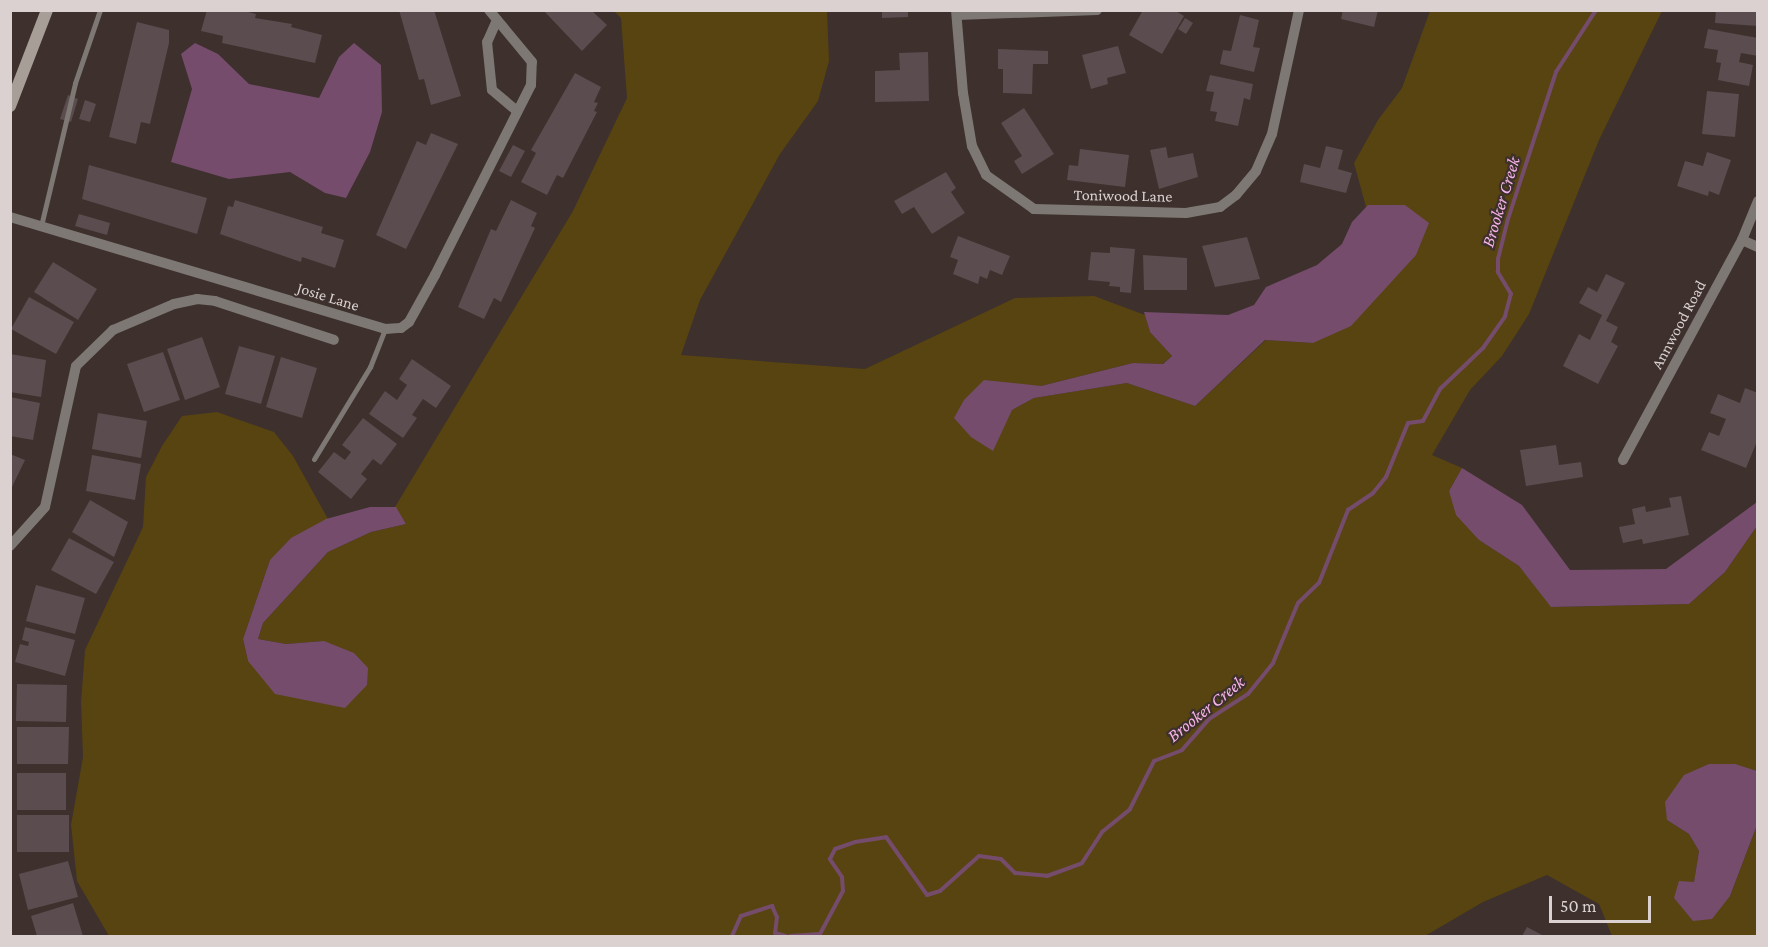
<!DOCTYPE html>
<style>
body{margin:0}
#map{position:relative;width:1768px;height:947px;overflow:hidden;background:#3d302d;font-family:"Crimson Pro",serif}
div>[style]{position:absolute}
.green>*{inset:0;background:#574410}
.water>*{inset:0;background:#754c6c}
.stream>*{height:4px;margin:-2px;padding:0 2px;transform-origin:2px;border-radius:2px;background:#754c6c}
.building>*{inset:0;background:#5a4c4f}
.lane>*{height:5px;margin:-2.5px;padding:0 2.5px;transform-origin:2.5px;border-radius:2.5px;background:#7d7873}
.street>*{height:10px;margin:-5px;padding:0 5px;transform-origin:5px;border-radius:5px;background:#7d7873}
.secondary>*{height:12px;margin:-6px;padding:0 6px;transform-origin:6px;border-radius:6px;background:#a79e97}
span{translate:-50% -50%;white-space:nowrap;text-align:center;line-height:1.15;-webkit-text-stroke:4.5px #3d302d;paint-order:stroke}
.street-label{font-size:16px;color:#dad1d0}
.water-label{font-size:18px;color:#f9b5ea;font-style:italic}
.frame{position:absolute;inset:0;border:12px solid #dad1d0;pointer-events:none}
.scale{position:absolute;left:1549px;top:896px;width:102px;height:27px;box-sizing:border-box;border:3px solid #dad1d0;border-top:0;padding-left:8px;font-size:18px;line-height:21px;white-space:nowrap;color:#dad1d0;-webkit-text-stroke:4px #3d302d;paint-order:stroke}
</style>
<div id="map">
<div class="green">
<div style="clip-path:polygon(614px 11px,827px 11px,829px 61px,818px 101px,780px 154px,700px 300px,681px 355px,865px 369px,1015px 298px,1094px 296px,1145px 315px,1150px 332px,1172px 356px,1162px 364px,1133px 363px,1041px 386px,1012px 410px,1034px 398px,1127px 383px,1195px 406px,1266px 340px,1313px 343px,1405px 205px,1366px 207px,1354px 163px,1378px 120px,1402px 88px,1430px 11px,1662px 11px,1599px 140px,1529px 314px,1502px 356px,1470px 390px,1432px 455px,1462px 468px,1449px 491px,1479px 540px,1519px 566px,1552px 607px,1689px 604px,1725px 572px,1757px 526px,1757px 771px,1735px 765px,1667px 820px,1689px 834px,1699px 851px,1694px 882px,1730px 896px,1757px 825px,1757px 936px,1612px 936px,1599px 904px,1547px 875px,1483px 902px,1425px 936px,109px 936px,77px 881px,71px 825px,83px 757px,81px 702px,85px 650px,143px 527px,146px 477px,162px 446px,182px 416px,217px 412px,274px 432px,293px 456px,328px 519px,270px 560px,243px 639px,248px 661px,324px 641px,286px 644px,258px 639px,263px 623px,328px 552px,371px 532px,406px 524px,395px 507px,573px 211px,627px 98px,621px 18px)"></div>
</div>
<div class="water">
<div style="clip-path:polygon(195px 43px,218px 54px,249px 84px,319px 98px,339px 57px,354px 43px,381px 65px,382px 112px,370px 152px,346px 198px,325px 193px,290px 172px,229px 179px,171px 162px,192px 89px,181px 54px)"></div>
<div style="clip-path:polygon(1368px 205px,1405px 205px,1429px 223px,1416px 255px,1351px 326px,1313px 343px,1265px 340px,1195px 406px,1127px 383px,1034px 398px,1012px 410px,993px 451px,971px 437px,954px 418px,964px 400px,984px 380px,1041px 386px,1133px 363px,1163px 364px,1172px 356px,1150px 332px,1144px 312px,1228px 315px,1254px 305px,1266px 287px,1317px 265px,1342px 244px,1352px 222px)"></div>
<div style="clip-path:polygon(1462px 468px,1522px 505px,1570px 570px,1666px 569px,1757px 502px,1757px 526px,1725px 572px,1689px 604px,1551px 607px,1519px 566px,1479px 540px,1456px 515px,1449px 491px)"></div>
<div style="clip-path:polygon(370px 507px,396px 507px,406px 524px,371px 532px,328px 552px,263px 623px,258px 639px,286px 644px,324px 641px,354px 653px,368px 668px,367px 685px,345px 708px,275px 694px,248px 661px,243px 639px,270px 560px,291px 538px,326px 519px)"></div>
<div style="clip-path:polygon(1709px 764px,1735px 764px,1757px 771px,1757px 825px,1730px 896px,1712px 919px,1693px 921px,1674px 898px,1679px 881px,1694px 882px,1699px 851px,1689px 834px,1667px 820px,1665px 802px,1684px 775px)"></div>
</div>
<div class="stream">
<div style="left:732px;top:936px;width:22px;rotate:-66deg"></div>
<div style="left:741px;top:916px;width:33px;rotate:-18deg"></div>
<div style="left:772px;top:906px;width:12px;rotate:66deg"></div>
<div style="left:777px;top:917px;width:16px;rotate:97deg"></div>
<div style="left:775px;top:933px;width:11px;rotate:15deg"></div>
<div style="left:790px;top:936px;width:30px;rotate:-4deg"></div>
<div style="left:820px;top:934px;width:49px;rotate:-61.9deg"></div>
<div style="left:843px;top:891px;width:14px;rotate:-94deg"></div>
<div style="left:842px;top:877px;width:22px;rotate:-124deg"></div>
<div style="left:830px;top:859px;width:11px;rotate:-63deg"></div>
<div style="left:835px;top:849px;width:21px;rotate:-19deg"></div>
<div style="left:855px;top:842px;width:31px;rotate:-9deg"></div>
<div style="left:886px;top:837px;width:71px;rotate:54.7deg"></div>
<div style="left:927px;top:895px;width:14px;rotate:-17deg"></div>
<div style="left:940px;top:891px;width:52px;rotate:-41.9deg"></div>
<div style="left:979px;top:856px;width:22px;rotate:8deg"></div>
<div style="left:1001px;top:859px;width:20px;rotate:45deg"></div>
<div style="left:1015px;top:873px;width:32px;rotate:5deg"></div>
<div style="left:1047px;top:876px;width:37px;rotate:-20deg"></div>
<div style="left:1082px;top:863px;width:37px;rotate:-57deg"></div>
<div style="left:1102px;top:832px;width:36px;rotate:-39deg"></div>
<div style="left:1130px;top:809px;width:54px;rotate:-63.4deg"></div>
<div style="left:1154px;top:761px;width:30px;rotate:-21deg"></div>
<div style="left:1182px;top:750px;width:41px;rotate:-48.9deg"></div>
<div style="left:1209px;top:719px;width:46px;rotate:-32.7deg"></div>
<div style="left:1248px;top:694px;width:40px;rotate:-51deg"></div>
<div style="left:1273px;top:663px;width:65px;rotate:-67.4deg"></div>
<div style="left:1298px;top:603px;width:29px;rotate:-44deg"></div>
<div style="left:1319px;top:583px;width:79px;rotate:-68.3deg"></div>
<div style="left:1348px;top:510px;width:30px;rotate:-34deg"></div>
<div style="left:1373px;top:493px;width:21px;rotate:-51deg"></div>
<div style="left:1386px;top:477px;width:58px;rotate:-67.8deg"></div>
<div style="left:1408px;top:423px;width:15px;rotate:-8deg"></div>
<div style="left:1423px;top:421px;width:36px;rotate:-62deg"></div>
<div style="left:1440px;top:389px;width:59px;rotate:-43.6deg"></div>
<div style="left:1483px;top:348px;width:39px;rotate:-55deg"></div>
<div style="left:1505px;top:316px;width:23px;rotate:-75deg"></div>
<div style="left:1511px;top:294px;width:26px;rotate:-121deg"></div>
<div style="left:1498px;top:272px;width:13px;rotate:-90deg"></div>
<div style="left:1498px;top:259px;width:41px;rotate:-76deg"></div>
<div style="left:1508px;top:219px;width:155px;rotate:-71.9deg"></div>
<div style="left:1556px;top:72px;width:74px;rotate:-57.2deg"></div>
</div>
<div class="building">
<div style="clip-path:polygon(207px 10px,241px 10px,256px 14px,255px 18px,292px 24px,291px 27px,322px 35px,315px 63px,222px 43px,223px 36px,201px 31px)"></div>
<div style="clip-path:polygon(399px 10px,434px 10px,461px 96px,431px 105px,424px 79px,419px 80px)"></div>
<div style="clip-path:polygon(543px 10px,591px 10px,607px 25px,582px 51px)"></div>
<div style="clip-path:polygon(882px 10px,908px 10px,908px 17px,882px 18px)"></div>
<div style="clip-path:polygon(1143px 10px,1174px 10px,1184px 16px,1162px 54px,1129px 35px)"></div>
<div style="clip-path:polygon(1343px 10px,1378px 10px,1374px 27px,1341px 19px)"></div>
<div style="clip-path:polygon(1716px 10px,1758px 10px,1758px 26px,1715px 23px)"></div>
<div style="clip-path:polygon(1240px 15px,1259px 20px,1253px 47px,1260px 48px,1254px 72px,1220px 64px,1223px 50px,1231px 51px)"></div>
<div style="clip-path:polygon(1185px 18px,1193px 23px,1186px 34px,1178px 29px)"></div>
<div style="clip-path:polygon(137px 22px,169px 30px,169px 43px,150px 124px,141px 122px,136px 144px,109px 137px)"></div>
<div style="clip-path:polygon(1708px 29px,1758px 38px,1758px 56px,1741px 53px,1739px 62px,1753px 65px,1749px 86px,1718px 80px,1721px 63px,1716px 62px,1718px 50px,1704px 48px)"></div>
<div style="clip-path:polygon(1118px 46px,1126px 73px,1107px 78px,1108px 84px,1091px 89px,1082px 55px)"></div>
<div style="clip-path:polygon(998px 49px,1048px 51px,1048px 64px,1033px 64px,1032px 94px,1003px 93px,1003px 69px,998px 69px)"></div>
<div style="clip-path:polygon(928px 52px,929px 101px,875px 102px,875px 71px,900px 70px,899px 53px)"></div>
<div style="clip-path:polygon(575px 73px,601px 87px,594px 102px,598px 103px,594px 111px,597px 112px,563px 178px,557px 175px,547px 195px,521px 182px,536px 153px,531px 150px)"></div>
<div style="clip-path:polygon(1210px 75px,1253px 84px,1250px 100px,1244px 98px,1238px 126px,1215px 121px,1217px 112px,1210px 111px,1214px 92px,1206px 91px)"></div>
<div style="clip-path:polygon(1707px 91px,1739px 94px,1735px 137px,1702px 134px)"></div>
<div style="clip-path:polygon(68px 95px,78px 99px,71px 122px,60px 119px)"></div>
<div style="clip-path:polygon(85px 100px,96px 104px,90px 122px,79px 119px)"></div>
<div style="clip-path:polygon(1024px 108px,1054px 154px,1022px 174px,1014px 161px,1022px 156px,1001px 123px)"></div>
<div style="clip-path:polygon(431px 133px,458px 144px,406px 249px,376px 235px,417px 141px,426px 145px)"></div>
<div style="clip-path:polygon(513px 145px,525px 151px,511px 177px,499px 171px)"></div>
<div style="clip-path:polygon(1326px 146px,1343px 150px,1338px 169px,1352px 173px,1346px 193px,1300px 182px,1304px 164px,1320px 168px)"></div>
<div style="clip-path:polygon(1166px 147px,1168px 158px,1193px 153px,1198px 177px,1159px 189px,1150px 150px)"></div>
<div style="clip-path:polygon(1080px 149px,1129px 155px,1125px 187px,1067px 180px,1069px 165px,1078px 166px)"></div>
<div style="clip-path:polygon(1707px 152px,1731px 160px,1719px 195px,1709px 191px,1708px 196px,1677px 186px,1685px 161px,1703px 166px)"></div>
<div style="clip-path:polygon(89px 165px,207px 198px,197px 234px,82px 199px)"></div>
<div style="clip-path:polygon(946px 172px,956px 188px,951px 192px,965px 213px,932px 234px,914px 207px,902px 214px,894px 201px)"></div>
<div style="clip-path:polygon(235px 200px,323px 227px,321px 233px,344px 240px,335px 268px,302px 257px,301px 262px,220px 234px,228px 206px,233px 207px)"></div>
<div style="clip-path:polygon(511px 200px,537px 213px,531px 226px,535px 228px,501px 302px,494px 298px,484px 319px,458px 307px,491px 229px,496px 231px)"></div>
<div style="clip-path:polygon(79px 214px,110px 223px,107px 235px,75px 226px)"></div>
<div style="clip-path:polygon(958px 236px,1010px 256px,1002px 275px,990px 270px,987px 279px,980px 276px,978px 284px,953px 274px,958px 260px,950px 257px)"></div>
<div style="clip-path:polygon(1247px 237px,1260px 279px,1215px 287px,1202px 246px)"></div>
<div style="clip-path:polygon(1110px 247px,1135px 249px,1131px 293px,1120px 292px,1120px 287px,1109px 286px,1110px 282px,1088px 280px,1091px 252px,1110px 253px)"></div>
<div style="clip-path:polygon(1143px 255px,1187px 258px,1187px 290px,1144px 290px)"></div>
<div style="clip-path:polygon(53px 262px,97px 289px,78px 320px,34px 292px)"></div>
<div style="clip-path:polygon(1606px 274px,1625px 283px,1606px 321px,1618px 327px,1611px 342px,1618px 346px,1598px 384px,1563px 366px,1579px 334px,1590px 340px,1602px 315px,1579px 303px,1588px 287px,1597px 292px)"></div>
<div style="clip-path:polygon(29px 297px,74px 322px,56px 354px,11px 329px)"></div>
<div style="clip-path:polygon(202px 337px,220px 387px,185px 400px,167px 349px)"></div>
<div style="clip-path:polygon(239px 346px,275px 356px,261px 404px,225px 394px)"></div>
<div style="clip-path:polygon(163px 352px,180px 400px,144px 412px,127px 364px)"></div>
<div style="clip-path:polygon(10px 354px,46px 360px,41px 397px,10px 392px)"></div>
<div style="clip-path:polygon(281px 357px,317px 368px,302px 418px,266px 407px)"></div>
<div style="clip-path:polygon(412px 359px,451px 386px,436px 408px,423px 399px,412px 415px,417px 418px,403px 438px,369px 414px,385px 391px,397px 400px,407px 385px,399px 379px)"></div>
<div style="clip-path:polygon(1745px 388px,1758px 393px,1758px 439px,1746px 468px,1701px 450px,1709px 432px,1719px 436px,1726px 419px,1710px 413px,1718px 394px,1740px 403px)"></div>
<div style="clip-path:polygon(10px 397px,40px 403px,33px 440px,10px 436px)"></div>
<div style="clip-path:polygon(98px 413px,147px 421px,141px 458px,92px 449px)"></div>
<div style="clip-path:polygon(363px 418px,397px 444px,381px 465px,373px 459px,361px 474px,367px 479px,351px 499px,318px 472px,334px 452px,345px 460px,351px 452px,342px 445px)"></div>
<div style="clip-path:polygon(1556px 445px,1559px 465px,1581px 462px,1583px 477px,1526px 486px,1520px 450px)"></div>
<div style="clip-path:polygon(10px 454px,25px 460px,10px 491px)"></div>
<div style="clip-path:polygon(92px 455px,141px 464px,135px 500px,86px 491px)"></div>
<div style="clip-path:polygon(1681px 496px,1689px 535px,1643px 544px,1642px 539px,1623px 543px,1619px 527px,1635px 524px,1632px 509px,1645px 506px,1646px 512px,1671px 507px,1669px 498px)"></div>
<div style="clip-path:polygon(90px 500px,128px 522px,114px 557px,72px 532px)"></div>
<div style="clip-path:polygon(69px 538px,114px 562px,96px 594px,51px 570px)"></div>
<div style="clip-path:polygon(36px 585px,85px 598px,75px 634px,26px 621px)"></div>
<div style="clip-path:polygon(25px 627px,75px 640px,65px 676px,15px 662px,20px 644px,28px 646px,29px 642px,22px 640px)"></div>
<div style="clip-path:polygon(17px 684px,67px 685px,66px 722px,16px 721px)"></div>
<div style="clip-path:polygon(17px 727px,69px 727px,68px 764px,17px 764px)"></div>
<div style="clip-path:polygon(17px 773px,66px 773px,66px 810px,17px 810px)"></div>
<div style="clip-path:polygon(17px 815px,69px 815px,69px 852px,17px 852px)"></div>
<div style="clip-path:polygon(68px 861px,78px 897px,28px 910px,19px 874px)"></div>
<div style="clip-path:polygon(73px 903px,83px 936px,37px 936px,31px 916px)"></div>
<div style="clip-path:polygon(1527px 927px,1544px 936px,1522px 936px)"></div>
</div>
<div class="lane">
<div style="left:41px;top:226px;width:147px;rotate:-76.6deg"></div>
<div style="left:75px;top:83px;width:77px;rotate:-71.1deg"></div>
<div style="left:314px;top:459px;width:108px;rotate:-58.7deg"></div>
<div style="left:370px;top:367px;width:41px;rotate:-68.5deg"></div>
</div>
<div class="street">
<div style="left:956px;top:10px;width:83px;rotate:85.2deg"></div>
<div style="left:963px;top:93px;width:54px;rotate:80.4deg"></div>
<div style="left:972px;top:146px;width:32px;rotate:64deg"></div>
<div style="left:986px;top:175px;width:59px;rotate:35.3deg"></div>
<div style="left:1034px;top:209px;width:152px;rotate:1.5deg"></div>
<div style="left:1186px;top:213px;width:35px;rotate:-10deg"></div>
<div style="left:1220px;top:207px;width:20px;rotate:-37deg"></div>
<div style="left:1236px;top:195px;width:31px;rotate:-50deg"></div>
<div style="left:1256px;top:171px;width:40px;rotate:-66.6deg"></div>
<div style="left:1272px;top:134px;width:127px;rotate:-77.7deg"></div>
<div style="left:957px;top:15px;width:140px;rotate:-2deg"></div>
<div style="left:497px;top:20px;width:24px;rotate:114deg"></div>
<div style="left:487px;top:42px;width:48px;rotate:84.1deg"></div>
<div style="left:492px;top:90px;width:33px;rotate:40deg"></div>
<div style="left:10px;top:217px;width:391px;rotate:16.6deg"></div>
<div style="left:385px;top:329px;width:16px;rotate:-4deg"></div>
<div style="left:401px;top:328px;width:10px;rotate:-37deg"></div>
<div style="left:409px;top:322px;width:54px;rotate:-61deg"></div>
<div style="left:435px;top:275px;width:213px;rotate:-63.2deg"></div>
<div style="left:531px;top:85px;width:23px;rotate:-88deg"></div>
<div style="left:532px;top:62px;width:67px;rotate:-129.6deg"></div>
<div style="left:1742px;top:240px;width:17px;rotate:24deg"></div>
<div style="left:1623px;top:460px;width:250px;rotate:-61.6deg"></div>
<div style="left:1742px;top:240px;width:42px;rotate:-67.7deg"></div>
<div style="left:10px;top:546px;width:52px;rotate:-48.1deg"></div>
<div style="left:45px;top:507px;width:144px;rotate:-77.6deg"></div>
<div style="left:76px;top:366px;width:52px;rotate:-44.2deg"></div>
<div style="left:113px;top:330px;width:66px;rotate:-23.1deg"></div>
<div style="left:174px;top:304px;width:24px;rotate:-12deg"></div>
<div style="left:197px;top:299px;width:18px;rotate:6deg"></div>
<div style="left:215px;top:301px;width:125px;rotate:18.1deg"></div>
</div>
<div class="secondary">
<div style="left:10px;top:106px;width:103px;rotate:-68.9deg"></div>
</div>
<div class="street-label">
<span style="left:1123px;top:196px;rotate:1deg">Toniwood Lane</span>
<span style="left:328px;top:297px;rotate:17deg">Josie Lane</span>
<span style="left:1679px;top:325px;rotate:-62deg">Annwood Road</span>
</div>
<div class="water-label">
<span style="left:1501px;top:202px;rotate:-73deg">Brooker Creek</span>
<span style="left:1206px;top:709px;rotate:-39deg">Brooker Creek</span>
</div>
<div class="frame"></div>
<div class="scale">50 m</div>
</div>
